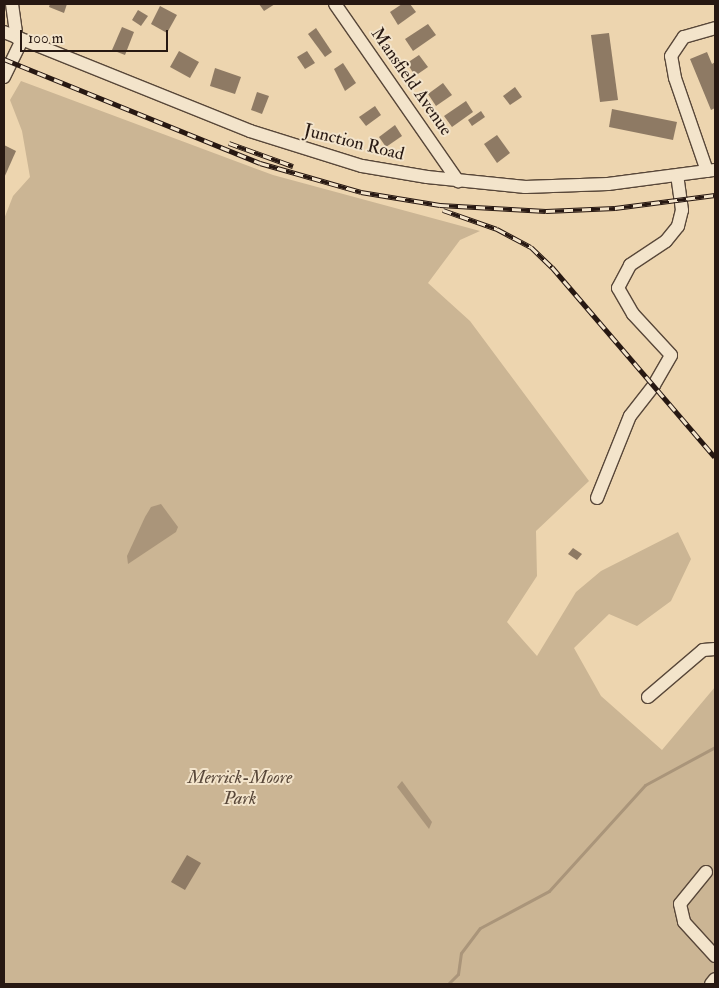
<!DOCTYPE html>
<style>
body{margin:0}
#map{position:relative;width:719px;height:988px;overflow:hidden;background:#edd5af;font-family:"IM FELL Double Pica",serif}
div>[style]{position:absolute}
.green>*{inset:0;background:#cbb594}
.water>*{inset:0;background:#aa957a}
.stream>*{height:3px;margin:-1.5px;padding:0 1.5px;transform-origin:1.5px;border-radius:1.5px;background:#aa957a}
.building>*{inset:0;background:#8e7a64}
.roads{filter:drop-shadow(1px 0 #584739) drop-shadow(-1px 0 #584739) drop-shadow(0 1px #584739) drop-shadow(0 -1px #584739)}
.minor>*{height:12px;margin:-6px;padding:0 6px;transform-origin:6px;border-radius:6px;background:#f3e4cb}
.rail>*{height:5px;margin-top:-2.5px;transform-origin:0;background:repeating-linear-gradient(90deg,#f3e4cb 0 9px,#271812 0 18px);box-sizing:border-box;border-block:1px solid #271812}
span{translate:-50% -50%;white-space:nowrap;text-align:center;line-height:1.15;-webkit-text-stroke:4px #f3e4cb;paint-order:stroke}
.street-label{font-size:18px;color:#271812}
.park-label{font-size:18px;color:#584739;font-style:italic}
.frame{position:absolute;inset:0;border:5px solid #271812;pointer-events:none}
.scale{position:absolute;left:20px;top:30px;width:148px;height:22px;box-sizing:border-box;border:2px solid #271812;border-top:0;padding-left:6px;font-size:15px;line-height:18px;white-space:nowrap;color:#271812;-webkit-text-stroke:4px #f3e4cb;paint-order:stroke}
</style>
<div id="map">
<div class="green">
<div style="clip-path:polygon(21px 81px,273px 175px,480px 231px,460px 240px,428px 283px,470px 321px,589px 481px,536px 531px,537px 576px,507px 622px,537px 656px,576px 592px,601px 571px,678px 532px,691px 559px,671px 601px,637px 626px,609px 614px,574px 648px,601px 696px,662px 750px,715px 687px,715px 971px,705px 984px,4px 984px,4px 219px,13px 196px,30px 177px,22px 131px,10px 100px)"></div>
</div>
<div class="water">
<div style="clip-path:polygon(161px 504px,178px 527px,176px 532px,128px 564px,127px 556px,145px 517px,151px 507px)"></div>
<div style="clip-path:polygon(402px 781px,432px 822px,429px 829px,397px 787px)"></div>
</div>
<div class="stream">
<div style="left:448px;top:984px;width:14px;rotate:-45deg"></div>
<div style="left:458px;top:974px;width:21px;rotate:-82deg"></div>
<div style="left:461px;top:953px;width:31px;rotate:-53deg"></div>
<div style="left:480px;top:928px;width:78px;rotate:-28.2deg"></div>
<div style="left:549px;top:891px;width:143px;rotate:-47.8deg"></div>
<div style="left:645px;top:785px;width:80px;rotate:-28.5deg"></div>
</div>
<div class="building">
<div style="clip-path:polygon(50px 4px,67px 4px,64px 13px,49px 7px)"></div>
<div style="clip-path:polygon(259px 4px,275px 4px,264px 11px)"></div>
<div style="clip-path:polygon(402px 4px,410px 4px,416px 12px,398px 25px,390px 12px)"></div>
<div style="clip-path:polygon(160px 6px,177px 15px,167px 33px,151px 24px)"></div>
<div style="clip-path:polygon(138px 10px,148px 16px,141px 26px,132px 20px)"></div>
<div style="clip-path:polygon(428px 24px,436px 35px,413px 51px,405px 39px)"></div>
<div style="clip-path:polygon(122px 27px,134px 32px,125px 55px,112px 50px)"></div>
<div style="clip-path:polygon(316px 28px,332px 52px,325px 57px,308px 34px)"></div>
<div style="clip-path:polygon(609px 33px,618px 100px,600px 102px,591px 35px)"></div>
<div style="clip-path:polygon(179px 51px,199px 62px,190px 78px,170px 67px)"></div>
<div style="clip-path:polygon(307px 51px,315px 63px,305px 69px,297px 57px)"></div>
<div style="clip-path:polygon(707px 52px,712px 64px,715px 62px,715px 108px,711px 110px,690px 59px)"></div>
<div style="clip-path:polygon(419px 55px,428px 67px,415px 76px,407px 63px)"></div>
<div style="clip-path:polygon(343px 63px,356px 83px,345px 91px,334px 69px)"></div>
<div style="clip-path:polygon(215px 68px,241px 77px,235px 94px,210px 86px)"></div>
<div style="clip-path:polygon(443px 83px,452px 95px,436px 106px,428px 94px)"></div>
<div style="clip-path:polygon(515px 87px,522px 97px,510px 105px,503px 96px)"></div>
<div style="clip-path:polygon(257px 92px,269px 96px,262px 114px,251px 110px)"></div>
<div style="clip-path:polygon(466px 101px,473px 112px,452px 127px,444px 116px)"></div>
<div style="clip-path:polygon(375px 106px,381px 115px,366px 126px,359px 117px)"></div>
<div style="clip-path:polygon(612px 109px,677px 122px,673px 140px,609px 127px)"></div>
<div style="clip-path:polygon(481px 111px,485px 117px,472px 126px,468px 120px)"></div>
<div style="clip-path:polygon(395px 125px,402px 136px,386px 147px,379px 137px)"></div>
<div style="clip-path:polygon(497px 135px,510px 153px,497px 163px,484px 144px)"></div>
<div style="clip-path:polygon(4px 145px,16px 151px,4px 178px)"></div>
<div style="clip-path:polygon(573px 548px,582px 554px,577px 560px,568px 554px)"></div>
<div style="clip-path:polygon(187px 855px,201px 863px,185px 890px,171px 882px)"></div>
</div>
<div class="roads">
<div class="minor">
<div style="left:12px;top:4px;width:34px;rotate:82deg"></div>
<div style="left:335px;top:4px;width:216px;rotate:55.2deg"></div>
<div style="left:4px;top:32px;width:265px;rotate:21.9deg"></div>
<div style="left:250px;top:131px;width:117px;rotate:17.4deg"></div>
<div style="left:362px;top:166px;width:66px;rotate:9.6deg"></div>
<div style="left:427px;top:177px;width:99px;rotate:5.8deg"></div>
<div style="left:525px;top:187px;width:83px;rotate:-2.1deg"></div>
<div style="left:608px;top:184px;width:108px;rotate:-7.5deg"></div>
<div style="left:4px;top:77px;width:41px;rotate:-64.1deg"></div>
<div style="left:707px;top:171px;width:98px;rotate:-109deg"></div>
<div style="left:675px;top:78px;width:22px;rotate:-100deg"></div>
<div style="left:671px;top:56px;width:23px;rotate:-56deg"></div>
<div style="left:684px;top:37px;width:32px;rotate:-16deg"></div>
<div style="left:597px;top:498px;width:88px;rotate:-68.1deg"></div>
<div style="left:630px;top:416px;width:39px;rotate:-52deg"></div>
<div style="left:654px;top:385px;width:34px;rotate:-60deg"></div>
<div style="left:671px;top:355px;width:56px;rotate:-132.8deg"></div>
<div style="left:633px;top:314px;width:30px;rotate:-120deg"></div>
<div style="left:618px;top:288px;width:26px;rotate:-62deg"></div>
<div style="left:630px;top:265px;width:43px;rotate:-33.7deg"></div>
<div style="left:666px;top:241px;width:19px;rotate:-51deg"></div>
<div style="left:678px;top:226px;width:16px;rotate:-76deg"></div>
<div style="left:682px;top:210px;width:35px;rotate:-98deg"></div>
<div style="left:648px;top:697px;width:72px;rotate:-40.5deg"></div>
<div style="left:703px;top:650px;width:12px;rotate:-5deg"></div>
<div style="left:706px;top:872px;width:41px;rotate:129.1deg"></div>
<div style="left:680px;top:904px;width:18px;rotate:77deg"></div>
<div style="left:684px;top:922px;width:46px;rotate:47.6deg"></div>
<div style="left:711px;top:984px;width:6px;rotate:-51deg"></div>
</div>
</div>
<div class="rail">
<div style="left:4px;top:59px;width:276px;rotate:22.1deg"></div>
<div style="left:260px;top:163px;width:105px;rotate:16deg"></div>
<div style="left:361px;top:192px;width:80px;rotate:9.3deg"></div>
<div style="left:440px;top:205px;width:106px;rotate:3.2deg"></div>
<div style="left:546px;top:211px;width:69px;rotate:-2.5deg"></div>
<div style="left:615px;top:208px;width:101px;rotate:-7.4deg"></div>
<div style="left:229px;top:143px;width:68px;rotate:19.8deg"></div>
<div style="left:443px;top:210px;width:57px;rotate:19.4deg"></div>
<div style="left:497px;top:229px;width:38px;rotate:28deg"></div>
<div style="left:531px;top:247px;width:29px;rotate:44deg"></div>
<div style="left:552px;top:267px;width:250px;rotate:49.4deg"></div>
</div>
<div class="street-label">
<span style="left:411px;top:82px;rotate:55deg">Mansfield Avenue</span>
<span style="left:354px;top:143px;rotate:14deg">Junction Road</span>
</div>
<div class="park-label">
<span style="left:240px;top:789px">Merrick-Moore<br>Park</span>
</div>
<div class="frame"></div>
<div class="scale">100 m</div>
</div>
